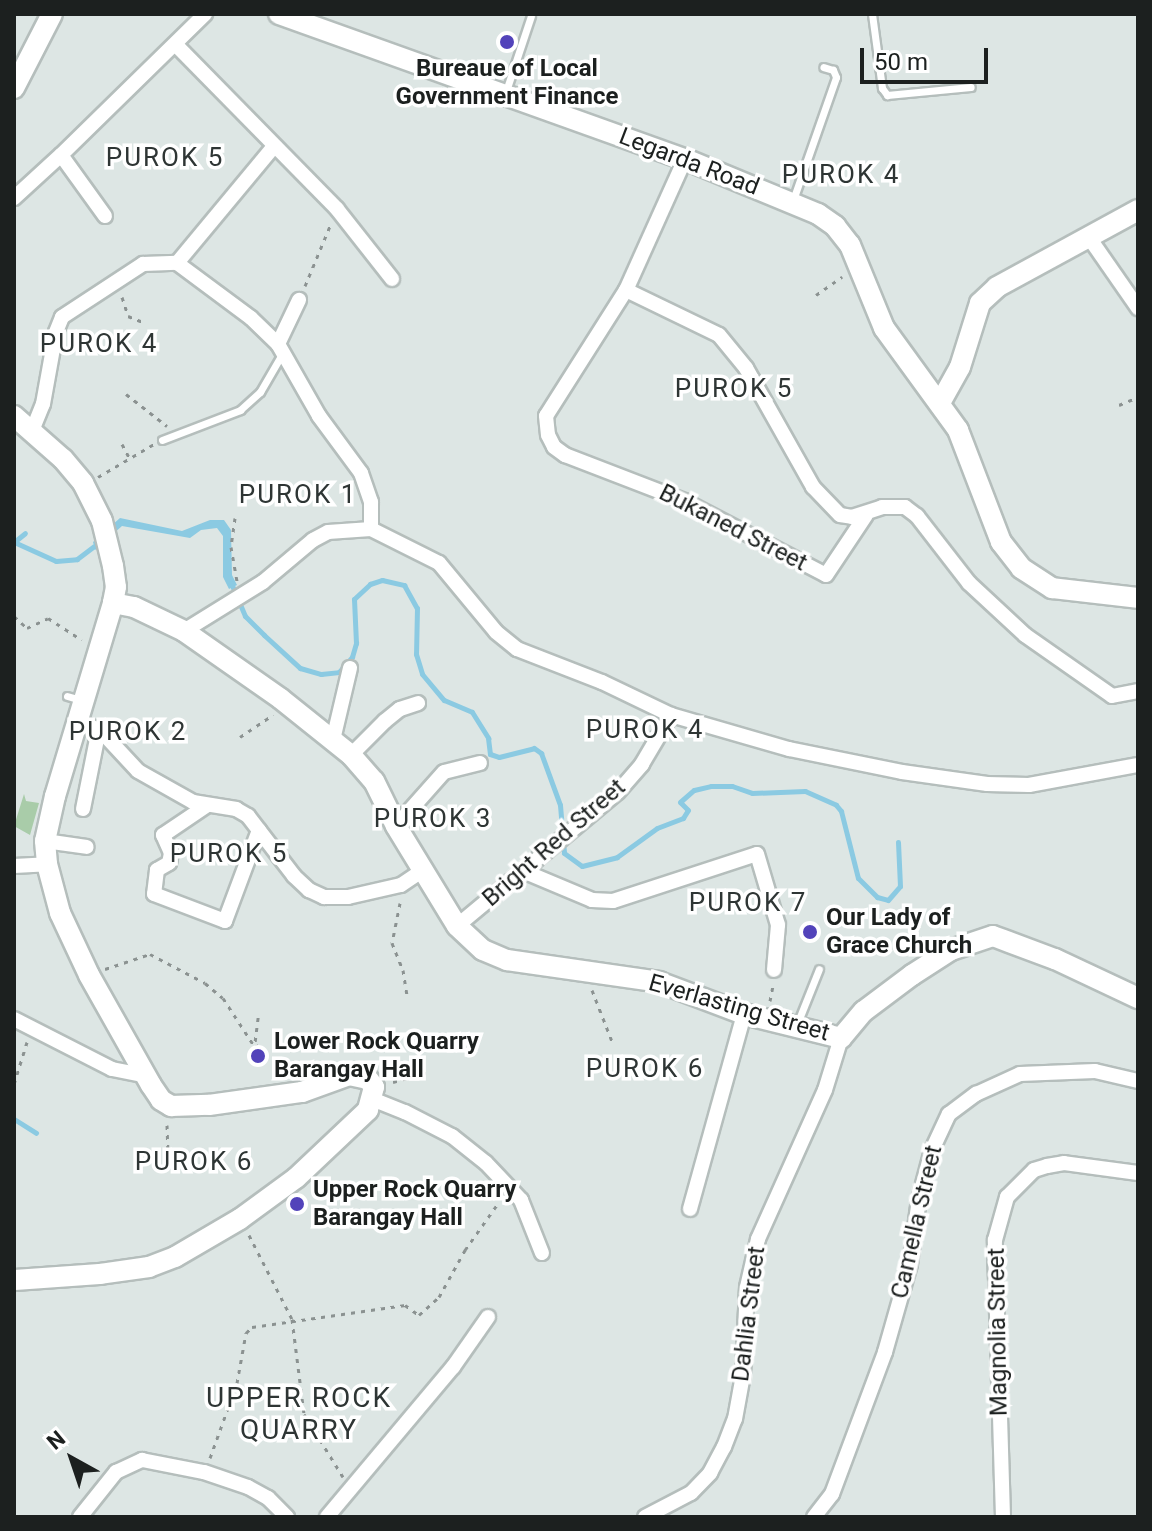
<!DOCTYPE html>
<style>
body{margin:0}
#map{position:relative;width:1152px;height:1531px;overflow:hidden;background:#dde6e4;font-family:Roboto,sans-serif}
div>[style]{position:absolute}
.green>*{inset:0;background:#a9cca9}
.water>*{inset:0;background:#8bcae2}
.stream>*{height:5px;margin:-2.5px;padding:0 2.5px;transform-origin:2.5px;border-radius:2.5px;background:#8bcae2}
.path>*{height:3px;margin-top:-1.5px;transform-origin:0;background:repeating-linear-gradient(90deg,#8b9291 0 4px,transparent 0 10px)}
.roads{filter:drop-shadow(2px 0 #b5bebc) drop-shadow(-2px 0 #b5bebc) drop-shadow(0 2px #b5bebc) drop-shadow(0 -2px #b5bebc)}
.lane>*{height:7px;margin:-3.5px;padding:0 3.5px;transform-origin:3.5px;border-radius:3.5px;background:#fff}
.street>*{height:14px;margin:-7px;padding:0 7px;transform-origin:7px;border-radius:7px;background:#fff}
.secondary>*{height:20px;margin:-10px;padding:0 10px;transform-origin:10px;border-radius:10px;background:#fff}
.dots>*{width:22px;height:22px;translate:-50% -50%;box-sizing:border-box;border:4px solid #fff;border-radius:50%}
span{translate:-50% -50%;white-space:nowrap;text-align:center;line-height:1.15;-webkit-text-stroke:7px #fff;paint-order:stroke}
.poi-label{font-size:24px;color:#1c201f;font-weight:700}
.left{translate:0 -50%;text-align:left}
.street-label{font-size:24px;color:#1c201f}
.neighbourhood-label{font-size:26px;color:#2e3534;letter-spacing:2px}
.quarter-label{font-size:28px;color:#2e3534;letter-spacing:2px}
.frame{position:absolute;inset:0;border:16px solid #1c201f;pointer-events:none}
.north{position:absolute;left:32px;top:1419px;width:80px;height:80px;-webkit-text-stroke:6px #fff;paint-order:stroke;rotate:320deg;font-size:22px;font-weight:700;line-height:32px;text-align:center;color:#1c201f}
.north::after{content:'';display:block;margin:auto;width:28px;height:36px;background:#1c201f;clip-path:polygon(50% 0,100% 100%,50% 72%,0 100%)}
.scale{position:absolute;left:860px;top:48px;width:128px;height:36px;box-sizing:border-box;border:4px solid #1c201f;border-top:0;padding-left:10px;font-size:24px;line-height:28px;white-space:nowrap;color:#1c201f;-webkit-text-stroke:6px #fff;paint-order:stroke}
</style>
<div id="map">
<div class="green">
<div style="clip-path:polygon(24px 794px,26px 801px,39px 803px,30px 835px,14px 826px)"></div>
</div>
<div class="water">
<div style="clip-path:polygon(120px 518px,182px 531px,210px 520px,224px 520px,231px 530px,232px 575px,237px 585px,229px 589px,223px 577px,223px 536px,217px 528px,201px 530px,190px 538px,122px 526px,95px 550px,93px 542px)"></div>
</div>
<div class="stream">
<div style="left:14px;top:542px;width:46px;rotate:24.3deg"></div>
<div style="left:56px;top:561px;width:21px;rotate:-5deg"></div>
<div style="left:77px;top:559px;width:21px;rotate:-37deg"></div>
<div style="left:14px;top:542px;width:14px;rotate:-39deg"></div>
<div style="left:231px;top:583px;width:36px;rotate:67deg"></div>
<div style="left:245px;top:616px;width:27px;rotate:45deg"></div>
<div style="left:264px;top:635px;width:49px;rotate:42.5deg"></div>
<div style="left:300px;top:668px;width:22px;rotate:16deg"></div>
<div style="left:321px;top:674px;width:18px;rotate:-6deg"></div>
<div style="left:339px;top:672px;width:20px;rotate:-49deg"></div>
<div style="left:352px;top:657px;width:15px;rotate:-74deg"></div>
<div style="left:356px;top:643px;width:44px;rotate:-92.6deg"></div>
<div style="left:354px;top:599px;width:22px;rotate:-43deg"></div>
<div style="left:370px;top:584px;width:13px;rotate:-18deg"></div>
<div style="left:382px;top:580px;width:23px;rotate:13deg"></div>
<div style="left:404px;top:585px;width:26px;rotate:61deg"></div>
<div style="left:417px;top:608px;width:46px;rotate:91.2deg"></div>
<div style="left:416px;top:654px;width:21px;rotate:73deg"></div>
<div style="left:422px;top:674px;width:34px;rotate:50deg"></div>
<div style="left:444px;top:700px;width:30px;rotate:23deg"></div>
<div style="left:472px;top:712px;width:31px;rotate:58deg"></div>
<div style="left:488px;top:738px;width:16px;rotate:83deg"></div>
<div style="left:490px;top:754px;width:9px;rotate:18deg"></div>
<div style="left:499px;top:757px;width:36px;rotate:-14deg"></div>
<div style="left:534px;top:748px;width:9px;rotate:36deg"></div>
<div style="left:541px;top:753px;width:55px;rotate:69.9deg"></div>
<div style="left:560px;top:805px;width:48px;rotate:85.2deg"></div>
<div style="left:564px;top:853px;width:22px;rotate:36deg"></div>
<div style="left:582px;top:866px;width:36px;rotate:-14deg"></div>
<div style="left:617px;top:857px;width:49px;rotate:-35.9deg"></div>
<div style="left:657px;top:828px;width:28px;rotate:-21deg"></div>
<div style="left:683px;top:818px;width:9px;rotate:-58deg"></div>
<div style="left:688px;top:810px;width:11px;rotate:-135deg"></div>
<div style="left:680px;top:802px;width:18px;rotate:-41deg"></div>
<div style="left:694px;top:790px;width:17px;rotate:-13deg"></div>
<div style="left:711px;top:786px;width:21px"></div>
<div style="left:732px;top:786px;width:21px;rotate:19deg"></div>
<div style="left:752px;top:793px;width:53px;rotate:-2.2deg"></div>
<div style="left:805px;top:791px;width:34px;rotate:24deg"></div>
<div style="left:836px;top:805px;width:8px;rotate:50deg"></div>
<div style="left:841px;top:811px;width:69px;rotate:75.8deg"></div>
<div style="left:858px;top:878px;width:27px;rotate:45deg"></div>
<div style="left:877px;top:897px;width:11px;rotate:15deg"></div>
<div style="left:888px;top:900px;width:18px;rotate:-49deg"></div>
<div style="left:900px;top:886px;width:44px;rotate:-92.6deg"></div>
<div style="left:14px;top:1119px;width:26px;rotate:32deg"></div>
</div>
<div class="path">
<div style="left:305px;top:286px;width:65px;rotate:-67.4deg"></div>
<div style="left:816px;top:295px;width:32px;rotate:-35deg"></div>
<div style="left:122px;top:297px;width:20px;rotate:72deg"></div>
<div style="left:128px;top:316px;width:16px;rotate:22deg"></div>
<div style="left:126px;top:394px;width:52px;rotate:38deg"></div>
<div style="left:1119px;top:405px;width:21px;rotate:-23deg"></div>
<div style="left:122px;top:444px;width:15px;rotate:62deg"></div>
<div style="left:98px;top:477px;width:65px;rotate:-30.5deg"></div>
<div style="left:235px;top:518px;width:29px;rotate:98deg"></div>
<div style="left:231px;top:547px;width:35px;rotate:80deg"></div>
<div style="left:14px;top:616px;width:18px;rotate:43deg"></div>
<div style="left:27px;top:628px;width:23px;rotate:-25deg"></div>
<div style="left:48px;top:618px;width:40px;rotate:32.9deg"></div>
<div style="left:240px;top:737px;width:40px;rotate:-34deg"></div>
<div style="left:400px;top:903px;width:41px;rotate:101.3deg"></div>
<div style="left:392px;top:943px;width:29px;rotate:68deg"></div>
<div style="left:403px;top:970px;width:25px;rotate:81deg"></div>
<div style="left:105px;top:969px;width:47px;rotate:-18.4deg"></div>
<div style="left:150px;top:954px;width:62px;rotate:27.8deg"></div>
<div style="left:205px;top:983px;width:23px;rotate:40deg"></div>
<div style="left:223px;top:998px;width:59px;rotate:56.9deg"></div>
<div style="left:255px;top:1047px;width:7px;rotate:-27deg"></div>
<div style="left:592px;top:990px;width:58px;rotate:68.7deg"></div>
<div style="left:770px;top:1001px;width:16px;rotate:-79deg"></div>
<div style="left:254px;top:1051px;width:39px;rotate:-83deg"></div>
<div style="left:393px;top:1082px;width:35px;rotate:-16deg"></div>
<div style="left:14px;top:1084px;width:44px;rotate:-72.8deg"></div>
<div style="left:167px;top:1125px;width:24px;rotate:88deg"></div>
<div style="left:249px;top:1235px;width:94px;rotate:62.9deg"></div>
<div style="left:292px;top:1319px;width:96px;rotate:82.8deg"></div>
<div style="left:304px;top:1414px;width:74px;rotate:58.2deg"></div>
<div style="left:210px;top:1458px;width:80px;rotate:-70.2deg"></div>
<div style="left:237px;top:1383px;width:51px;rotate:-79.8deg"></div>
<div style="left:246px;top:1333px;width:8px;rotate:-45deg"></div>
<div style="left:252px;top:1327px;width:155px;rotate:-8.2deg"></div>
<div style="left:405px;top:1305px;width:17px;rotate:36deg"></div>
<div style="left:419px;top:1315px;width:27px;rotate:-42deg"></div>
<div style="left:439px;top:1297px;width:54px;rotate:-61deg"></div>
<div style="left:465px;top:1250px;width:59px;rotate:-54.7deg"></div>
</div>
<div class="roads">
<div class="lane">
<div style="left:872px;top:14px;width:75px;rotate:82.3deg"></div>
<div style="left:882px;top:88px;width:9px;rotate:54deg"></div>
<div style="left:887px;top:95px;width:84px;rotate:-5.4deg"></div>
<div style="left:506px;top:91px;width:79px;rotate:-71.6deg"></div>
<div style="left:793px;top:200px;width:130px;rotate:-70.7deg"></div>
<div style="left:836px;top:77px;width:8px;rotate:-113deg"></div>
<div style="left:833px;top:70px;width:10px;rotate:-163deg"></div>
<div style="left:162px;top:440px;width:84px;rotate:-21deg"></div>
<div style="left:240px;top:410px;width:27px;rotate:-42deg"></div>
<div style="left:260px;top:392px;width:44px;rotate:-59.9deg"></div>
<div style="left:67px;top:696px;width:15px;rotate:16deg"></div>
<div style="left:797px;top:1024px;width:59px;rotate:-68.2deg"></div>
</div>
<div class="street">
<div style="left:177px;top:46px;width:228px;rotate:45.5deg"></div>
<div style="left:337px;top:209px;width:89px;rotate:51.8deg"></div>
<div style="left:685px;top:159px;width:144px;rotate:114.2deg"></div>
<div style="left:626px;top:290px;width:149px;rotate:122.4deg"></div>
<div style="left:546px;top:416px;width:19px;rotate:84deg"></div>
<div style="left:548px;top:435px;width:13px;rotate:63deg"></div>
<div style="left:554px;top:447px;width:14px;rotate:36deg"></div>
<div style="left:565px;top:455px;width:128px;rotate:21.1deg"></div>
<div style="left:684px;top:501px;width:160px;rotate:27.5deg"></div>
<div style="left:826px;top:575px;width:72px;rotate:-56.3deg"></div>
<div style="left:14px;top:198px;width:64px;rotate:-42.5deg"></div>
<div style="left:105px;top:216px;width:75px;rotate:-125.8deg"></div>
<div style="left:61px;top:155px;width:202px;rotate:-44.4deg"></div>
<div style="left:1088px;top:236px;width:88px;rotate:55.2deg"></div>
<div style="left:177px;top:263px;width:152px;rotate:-50.3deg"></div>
<div style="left:626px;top:290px;width:103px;rotate:25.8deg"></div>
<div style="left:719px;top:335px;width:43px;rotate:50.7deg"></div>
<div style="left:746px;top:368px;width:137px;rotate:60.6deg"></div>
<div style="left:813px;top:487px;width:39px;rotate:46deg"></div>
<div style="left:840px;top:515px;width:12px;rotate:9deg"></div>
<div style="left:852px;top:517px;width:32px;rotate:-18deg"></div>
<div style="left:882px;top:507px;width:23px"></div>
<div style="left:905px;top:507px;width:15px;rotate:37deg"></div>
<div style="left:917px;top:516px;width:85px;rotate:52.2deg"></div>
<div style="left:969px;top:583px;width:76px;rotate:42.9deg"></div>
<div style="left:1025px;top:635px;width:106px;rotate:35deg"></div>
<div style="left:1112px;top:696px;width:26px;rotate:-11deg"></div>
<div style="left:278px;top:344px;width:49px;rotate:-64.5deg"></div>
<div style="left:32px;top:431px;width:29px;rotate:-68deg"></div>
<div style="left:43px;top:404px;width:73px;rotate:-79.8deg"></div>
<div style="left:56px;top:332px;width:16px;rotate:-68deg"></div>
<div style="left:62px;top:317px;width:97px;rotate:-33.2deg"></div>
<div style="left:143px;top:264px;width:34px;rotate:-2deg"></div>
<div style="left:177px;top:263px;width:92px;rotate:36.6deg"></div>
<div style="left:251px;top:318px;width:37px;rotate:44deg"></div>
<div style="left:278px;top:344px;width:83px;rotate:60.3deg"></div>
<div style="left:319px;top:416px;width:71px;rotate:53.6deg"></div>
<div style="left:361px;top:473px;width:31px;rotate:71deg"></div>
<div style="left:371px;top:502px;width:27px;rotate:90deg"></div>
<div style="left:184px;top:631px;width:93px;rotate:-31.8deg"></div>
<div style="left:263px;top:582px;width:65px;rotate:-40deg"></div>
<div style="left:313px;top:540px;width:17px;rotate:-28deg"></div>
<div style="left:328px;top:532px;width:43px;rotate:-4deg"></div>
<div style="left:371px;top:529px;width:76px;rotate:26.6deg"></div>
<div style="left:439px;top:563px;width:89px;rotate:50.4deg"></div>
<div style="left:496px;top:632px;width:27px;rotate:39deg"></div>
<div style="left:517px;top:649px;width:91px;rotate:21.2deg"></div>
<div style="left:602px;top:682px;width:76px;rotate:25.6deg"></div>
<div style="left:671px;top:715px;width:123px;rotate:16.1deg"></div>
<div style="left:789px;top:749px;width:115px;rotate:11.5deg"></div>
<div style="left:902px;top:772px;width:86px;rotate:8deg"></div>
<div style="left:987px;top:784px;width:42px;rotate:1.4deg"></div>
<div style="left:1029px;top:785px;width:111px;rotate:-10.4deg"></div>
<div style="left:76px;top:723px;width:24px;rotate:15deg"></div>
<div style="left:99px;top:729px;width:57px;rotate:47.1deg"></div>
<div style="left:138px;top:771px;width:63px;rotate:29.4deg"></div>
<div style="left:193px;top:802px;width:44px;rotate:9.2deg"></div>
<div style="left:236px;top:809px;width:14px;rotate:30deg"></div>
<div style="left:248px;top:816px;width:76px;rotate:52.5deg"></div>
<div style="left:294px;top:876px;width:21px;rotate:43deg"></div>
<div style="left:309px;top:890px;width:17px;rotate:25deg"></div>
<div style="left:324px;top:897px;width:24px"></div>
<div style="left:348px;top:897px;width:54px;rotate:-12.8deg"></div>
<div style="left:401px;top:885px;width:25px;rotate:-34deg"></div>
<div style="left:333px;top:740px;width:74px;rotate:-76.7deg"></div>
<div style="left:351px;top:755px;width:48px;rotate:-45deg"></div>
<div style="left:385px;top:721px;width:19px;rotate:-39deg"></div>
<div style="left:400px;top:709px;width:19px;rotate:-18deg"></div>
<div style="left:206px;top:806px;width:52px;rotate:146deg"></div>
<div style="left:163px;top:835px;width:20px;rotate:66deg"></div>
<div style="left:171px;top:853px;width:10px;rotate:101deg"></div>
<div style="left:169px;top:863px;width:14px;rotate:150deg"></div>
<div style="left:157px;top:870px;width:24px;rotate:97deg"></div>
<div style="left:154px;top:894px;width:76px;rotate:20.8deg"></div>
<div style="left:225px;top:921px;width:97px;rotate:-69.5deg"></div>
<div style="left:83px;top:809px;width:82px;rotate:-78.7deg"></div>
<div style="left:396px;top:826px;width:72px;rotate:-48.4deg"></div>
<div style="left:444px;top:772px;width:37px;rotate:-14deg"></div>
<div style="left:45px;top:841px;width:42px;rotate:8.1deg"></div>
<div style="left:14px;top:866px;width:33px;rotate:-3deg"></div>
<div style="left:523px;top:871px;width:75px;rotate:22.8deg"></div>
<div style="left:592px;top:900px;width:21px;rotate:3deg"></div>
<div style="left:613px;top:901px;width:151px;rotate:-18.1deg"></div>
<div style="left:757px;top:854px;width:74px;rotate:73.5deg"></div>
<div style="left:778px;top:925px;width:45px;rotate:95.1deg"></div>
<div style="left:457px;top:926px;width:209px;rotate:-39.8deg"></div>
<div style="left:618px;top:792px;width:37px;rotate:-49deg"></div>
<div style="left:642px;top:764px;width:57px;rotate:-59.4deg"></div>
<div style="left:14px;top:1019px;width:110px;rotate:27deg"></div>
<div style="left:112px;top:1069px;width:33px;rotate:11deg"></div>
<div style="left:372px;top:1099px;width:35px;rotate:22deg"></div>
<div style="left:405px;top:1112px;width:53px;rotate:27.1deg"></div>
<div style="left:452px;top:1136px;width:43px;rotate:38.5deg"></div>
<div style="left:486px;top:1163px;width:51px;rotate:46.6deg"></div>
<div style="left:521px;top:1200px;width:57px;rotate:68.4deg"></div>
<div style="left:690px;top:1209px;width:202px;rotate:-74.5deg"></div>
<div style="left:80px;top:1517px;width:58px;rotate:-51.3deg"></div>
<div style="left:116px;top:1472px;width:29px;rotate:-25deg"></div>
<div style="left:142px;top:1460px;width:63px;rotate:11deg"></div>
<div style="left:204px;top:1472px;width:46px;rotate:18.8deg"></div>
<div style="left:248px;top:1487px;width:23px;rotate:29deg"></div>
<div style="left:268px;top:1498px;width:27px;rotate:45deg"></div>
<div style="left:327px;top:1517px;width:196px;rotate:-50deg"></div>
<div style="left:453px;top:1367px;width:61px;rotate:-55deg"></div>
<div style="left:645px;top:1517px;width:52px;rotate:-27.6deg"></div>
<div style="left:691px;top:1493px;width:28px;rotate:-46deg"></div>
<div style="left:710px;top:1473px;width:30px;rotate:-62deg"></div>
<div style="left:724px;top:1447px;width:30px;rotate:-69deg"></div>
<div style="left:735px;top:1419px;width:45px;rotate:-79.7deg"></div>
<div style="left:743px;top:1375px;width:88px;rotate:-87.4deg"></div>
<div style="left:747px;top:1287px;width:49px;rotate:-77.1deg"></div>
<div style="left:758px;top:1239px;width:163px;rotate:-65.8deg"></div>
<div style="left:825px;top:1090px;width:54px;rotate:-72.9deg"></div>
<div style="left:814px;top:1517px;width:29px;rotate:-52deg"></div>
<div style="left:832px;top:1494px;width:152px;rotate:-69.5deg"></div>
<div style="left:885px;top:1352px;width:91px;rotate:-74.1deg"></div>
<div style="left:910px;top:1264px;width:66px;rotate:-82.1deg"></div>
<div style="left:919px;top:1199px;width:51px;rotate:-75.1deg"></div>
<div style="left:932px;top:1150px;width:40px;rotate:-65deg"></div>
<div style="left:949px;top:1114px;width:34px;rotate:-37deg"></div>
<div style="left:976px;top:1094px;width:48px;rotate:-24.4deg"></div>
<div style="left:1020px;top:1074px;width:75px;rotate:-2.3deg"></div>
<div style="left:1095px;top:1071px;width:44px;rotate:13.1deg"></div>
<div style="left:1003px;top:1517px;width:277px;rotate:-91.7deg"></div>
<div style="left:995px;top:1240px;width:45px;rotate:-74.4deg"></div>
<div style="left:1007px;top:1197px;width:38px;rotate:-45deg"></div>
<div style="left:1034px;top:1170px;width:14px;rotate:-17deg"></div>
<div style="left:1047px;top:1166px;width:17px;rotate:-10deg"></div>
<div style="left:1064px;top:1163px;width:75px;rotate:7.7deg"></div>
</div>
<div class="secondary">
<div style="left:279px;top:14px;width:431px;rotate:19.7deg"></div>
<div style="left:685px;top:159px;width:144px;rotate:22.5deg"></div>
<div style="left:818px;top:214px;width:21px;rotate:35deg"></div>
<div style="left:835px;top:226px;width:24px;rotate:52deg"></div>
<div style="left:850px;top:245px;width:90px;rotate:67.7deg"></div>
<div style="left:884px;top:328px;width:126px;rotate:54deg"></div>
<div style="left:958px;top:430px;width:120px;rotate:69deg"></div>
<div style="left:1001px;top:542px;width:33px;rotate:52deg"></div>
<div style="left:1021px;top:568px;width:37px;rotate:33deg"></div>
<div style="left:1052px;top:588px;width:87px;rotate:6.6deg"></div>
<div style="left:14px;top:88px;width:83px;rotate:-62.8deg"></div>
<div style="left:940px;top:403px;width:41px;rotate:-60.9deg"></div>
<div style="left:960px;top:367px;width:67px;rotate:-72.6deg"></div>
<div style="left:980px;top:303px;width:23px;rotate:-43deg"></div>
<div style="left:997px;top:287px;width:161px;rotate:-28.6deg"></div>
<div style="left:14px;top:416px;width:65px;rotate:41.3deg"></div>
<div style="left:63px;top:459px;width:31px;rotate:50deg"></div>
<div style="left:83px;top:483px;width:42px;rotate:63.4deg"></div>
<div style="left:102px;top:521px;width:46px;rotate:76.3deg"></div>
<div style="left:113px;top:566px;width:21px;rotate:82deg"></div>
<div style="left:116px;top:587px;width:16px;rotate:101deg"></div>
<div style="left:113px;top:603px;width:202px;rotate:106.7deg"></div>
<div style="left:55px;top:796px;width:46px;rotate:102.5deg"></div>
<div style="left:45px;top:841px;width:23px;rotate:85deg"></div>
<div style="left:47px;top:864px;width:51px;rotate:75.1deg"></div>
<div style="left:60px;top:913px;width:68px;rotate:64.9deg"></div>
<div style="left:89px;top:975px;width:126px;rotate:60.6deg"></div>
<div style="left:151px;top:1085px;width:18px;rotate:56deg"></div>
<div style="left:161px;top:1100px;width:12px;rotate:31deg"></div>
<div style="left:171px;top:1106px;width:38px;rotate:-2deg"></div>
<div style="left:209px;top:1105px;width:94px;rotate:-8deg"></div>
<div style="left:302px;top:1092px;width:50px;rotate:-19.9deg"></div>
<div style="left:349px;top:1075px;width:19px;rotate:12deg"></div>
<div style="left:368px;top:1079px;width:10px;rotate:53deg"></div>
<div style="left:374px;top:1087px;width:24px;rotate:105deg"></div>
<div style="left:368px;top:1110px;width:99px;rotate:136.6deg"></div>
<div style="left:296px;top:1178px;width:69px;rotate:143.8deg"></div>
<div style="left:240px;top:1219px;width:75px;rotate:149.7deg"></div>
<div style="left:175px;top:1257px;width:28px;rotate:159deg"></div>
<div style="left:149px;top:1267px;width:49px;rotate:171.9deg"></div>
<div style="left:100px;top:1274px;width:86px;rotate:176deg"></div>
<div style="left:113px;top:603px;width:21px;rotate:11deg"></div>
<div style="left:134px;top:607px;width:55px;rotate:25.6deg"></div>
<div style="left:184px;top:631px;width:118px;rotate:35deg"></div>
<div style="left:281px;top:699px;width:90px;rotate:38.7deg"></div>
<div style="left:351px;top:755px;width:35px;rotate:49deg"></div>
<div style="left:374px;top:781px;width:50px;rotate:63.9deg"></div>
<div style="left:396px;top:826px;width:117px;rotate:58.6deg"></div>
<div style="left:457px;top:926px;width:35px;rotate:43deg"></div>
<div style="left:483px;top:950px;width:26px;rotate:23deg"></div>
<div style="left:507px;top:960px;width:154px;rotate:8.2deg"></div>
<div style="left:659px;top:982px;width:91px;rotate:20.6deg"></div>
<div style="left:744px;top:1014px;width:100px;rotate:13.9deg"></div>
<div style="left:841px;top:1038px;width:35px;rotate:-50deg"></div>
<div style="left:864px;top:1011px;width:60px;rotate:-36.9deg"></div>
<div style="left:912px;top:975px;width:46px;rotate:-32.7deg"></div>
<div style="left:951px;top:950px;width:44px;rotate:-18.4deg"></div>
<div style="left:993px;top:936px;width:66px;rotate:20.4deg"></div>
<div style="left:1055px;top:959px;width:92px;rotate:25.2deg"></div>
</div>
</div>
<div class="dots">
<div style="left:507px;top:42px;background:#5243ba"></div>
<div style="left:810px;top:932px;background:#5243ba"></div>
<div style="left:258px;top:1056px;background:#5243ba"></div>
<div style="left:297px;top:1204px;background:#5243ba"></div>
</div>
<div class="poi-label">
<span style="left:507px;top:83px">Bureaue of Local<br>Government Finance</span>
<span class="left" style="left:826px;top:932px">Our Lady of<br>Grace Church</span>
<span class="left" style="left:274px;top:1056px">Lower Rock Quarry<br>Barangay Hall</span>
<span class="left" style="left:313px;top:1204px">Upper Rock Quarry<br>Barangay Hall</span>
</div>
<div class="street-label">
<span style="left:689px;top:162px;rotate:21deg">Legarda Road</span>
<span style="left:733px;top:528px;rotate:27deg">Bukaned Street</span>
<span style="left:554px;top:843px;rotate:-41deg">Bright Red Street</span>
<span style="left:739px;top:1008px;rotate:16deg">Everlasting Street</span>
<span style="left:917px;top:1222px;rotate:-77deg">Camella Street</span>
<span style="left:749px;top:1314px;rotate:-83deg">Dahlia Street</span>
<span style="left:998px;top:1332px;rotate:-91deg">Magnolia Street</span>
</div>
<div class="neighbourhood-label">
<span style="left:165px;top:158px">PUROK 5</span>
<span style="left:841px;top:175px">PUROK 4</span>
<span style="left:99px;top:344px">PUROK 4</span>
<span style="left:734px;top:389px">PUROK 5</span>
<span style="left:298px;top:495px">PUROK 1</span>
<span style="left:645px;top:730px">PUROK 4</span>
<span style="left:128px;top:732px">PUROK 2</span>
<span style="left:433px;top:819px">PUROK 3</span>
<span style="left:229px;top:854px">PUROK 5</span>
<span style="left:748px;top:903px">PUROK 7</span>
<span style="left:645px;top:1069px">PUROK 6</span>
<span style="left:194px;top:1162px">PUROK 6</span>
</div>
<div class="quarter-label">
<span style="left:299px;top:1414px">UPPER ROCK<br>QUARRY</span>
</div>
<div class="frame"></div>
<div class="north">N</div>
<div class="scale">50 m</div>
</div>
